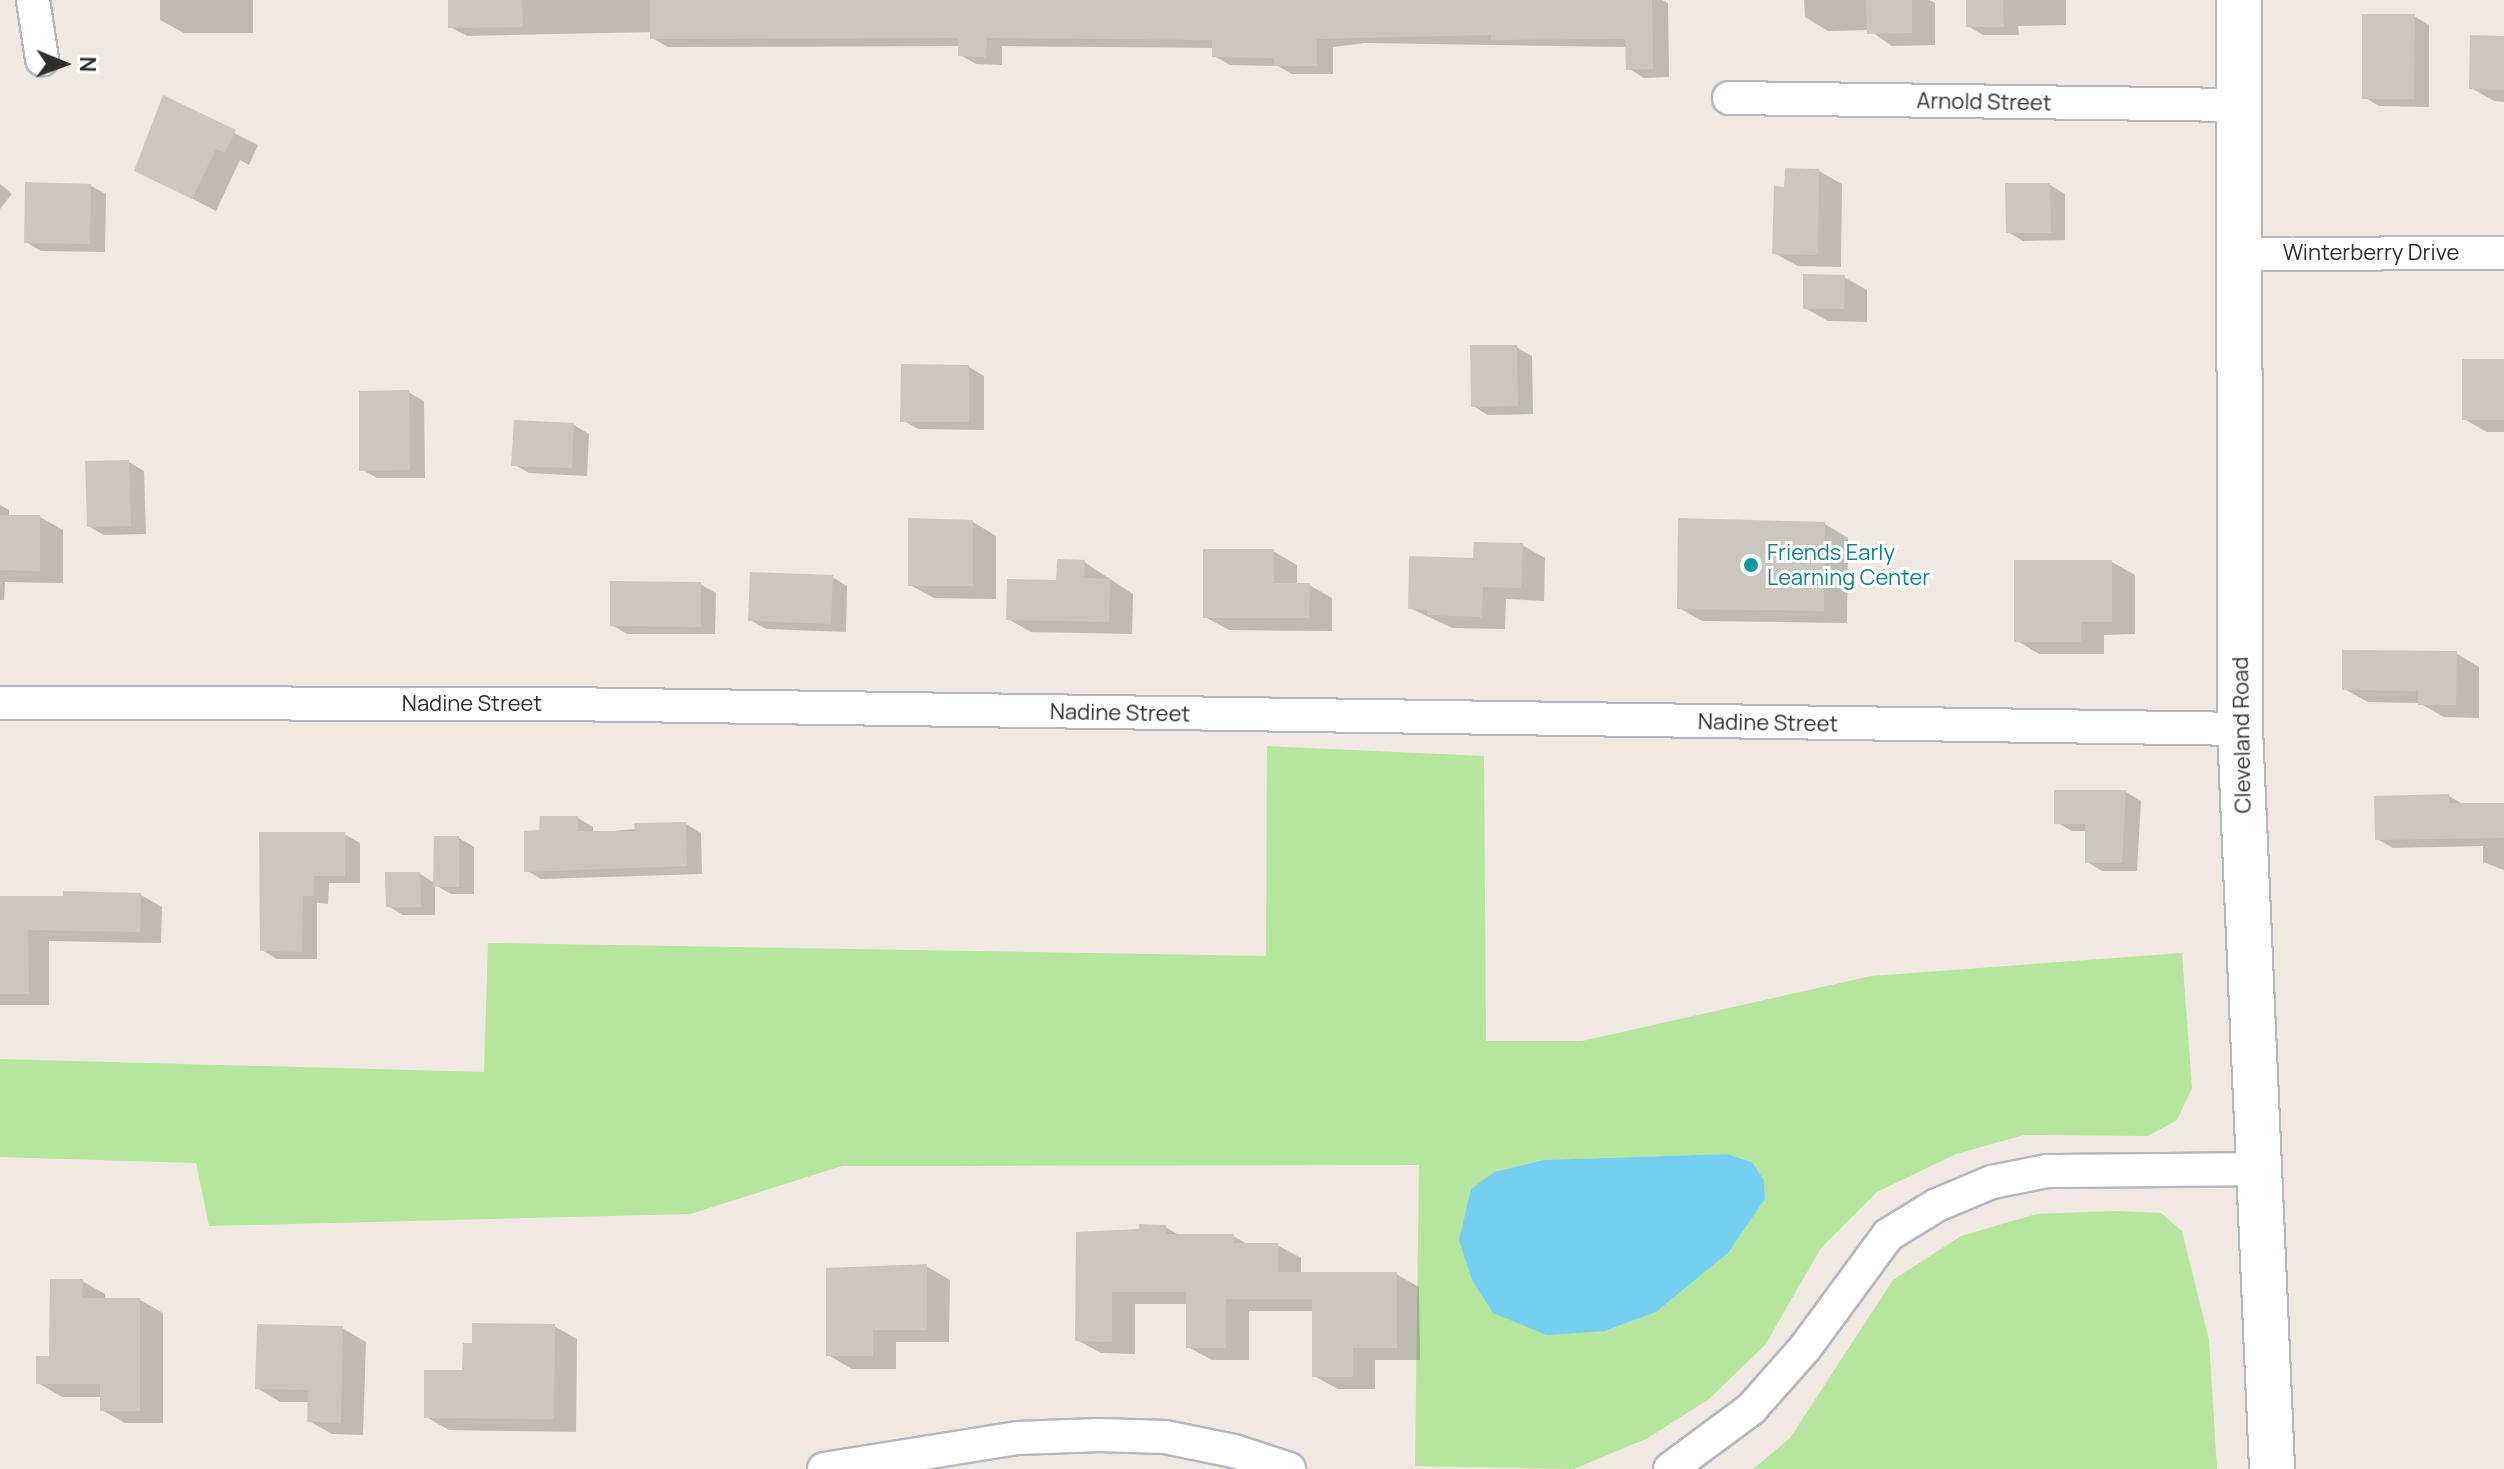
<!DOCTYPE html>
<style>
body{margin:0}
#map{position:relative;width:2504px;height:1469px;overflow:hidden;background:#efe9e1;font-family:Manrope,sans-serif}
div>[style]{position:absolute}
.green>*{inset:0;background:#b6e59e}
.water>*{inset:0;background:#75cff0}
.shadow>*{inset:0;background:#0003}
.building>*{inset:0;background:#cbc7bf}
.roads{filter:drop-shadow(2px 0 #b4b7c1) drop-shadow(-2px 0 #b4b7c1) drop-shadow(0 2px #b4b7c1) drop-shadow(0 -2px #b4b7c1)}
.street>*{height:32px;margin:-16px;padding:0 16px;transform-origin:16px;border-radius:16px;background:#fff}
.secondary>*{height:44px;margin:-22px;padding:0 22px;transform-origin:22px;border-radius:22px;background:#fff}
.dots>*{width:22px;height:22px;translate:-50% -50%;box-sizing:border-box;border:4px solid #fff;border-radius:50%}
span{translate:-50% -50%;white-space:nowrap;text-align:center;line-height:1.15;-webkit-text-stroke:6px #fff;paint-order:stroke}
.street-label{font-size:22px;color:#2e2e2e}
.culture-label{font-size:22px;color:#0d838f}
.left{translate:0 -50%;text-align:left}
.north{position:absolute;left:24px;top:24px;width:80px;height:80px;-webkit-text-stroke:6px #fff;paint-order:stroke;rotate:91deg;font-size:22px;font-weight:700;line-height:32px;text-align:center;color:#2e2e2e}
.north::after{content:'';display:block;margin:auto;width:28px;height:36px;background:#2e2e2e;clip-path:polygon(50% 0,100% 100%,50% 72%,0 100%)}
</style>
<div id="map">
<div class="green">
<div style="clip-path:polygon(evenodd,1267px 746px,1484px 756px,1486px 1041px,1582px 1041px,1871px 976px,2182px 953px,2192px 1088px,2177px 1120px,2148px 1136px,2024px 1135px,1956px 1154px,1877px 1192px,1821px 1248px,1765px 1345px,1709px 1399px,1648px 1438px,1574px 1469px,1415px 1466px,1419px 1165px,842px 1166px,690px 1214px,209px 1226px,196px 1163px,0 1157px,0 1059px,484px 1072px,488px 943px,1266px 956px,1267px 746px,1727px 1154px,1752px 1162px,1764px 1180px,1765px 1199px,1728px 1253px,1656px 1312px,1605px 1331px,1472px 1280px,1460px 1240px,1471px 1189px,1494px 1172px,1543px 1160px,1727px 1154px)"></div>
<div style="clip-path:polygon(2113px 1211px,2161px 1213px,2182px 1231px,2209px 1340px,2217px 1469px,1753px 1469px,1790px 1438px,1893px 1280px,1961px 1236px,2037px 1214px)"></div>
</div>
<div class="water">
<div style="clip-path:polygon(1727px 1154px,1752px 1162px,1764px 1180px,1765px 1199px,1728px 1253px,1656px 1312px,1605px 1331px,1547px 1335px,1493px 1313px,1472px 1280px,1459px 1240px,1471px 1189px,1494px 1172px,1543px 1160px)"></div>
</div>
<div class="shadow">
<div style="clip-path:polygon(160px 0,253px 0,253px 33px,184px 33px,160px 20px)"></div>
<div style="clip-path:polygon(450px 0,1662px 0,1668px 3px,1669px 77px,1644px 78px,1628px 68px,1627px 47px,1365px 43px,1333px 47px,1333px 74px,1292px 74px,1278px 66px,1230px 65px,1214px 56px,1214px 48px,1002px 46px,1002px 65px,976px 64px,960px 55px,960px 46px,668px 47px,652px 38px,652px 32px,467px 36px,450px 27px)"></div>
<div style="clip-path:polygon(1804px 0,1929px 0,1935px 3px,1935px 45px,1892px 46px,1869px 30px,1828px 31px,1805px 17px)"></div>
<div style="clip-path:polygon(1968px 0,2066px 0,2066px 25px,2018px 26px,2019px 35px,1983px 35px,1968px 26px)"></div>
<div style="clip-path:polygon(2414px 16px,2429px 25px,2429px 107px,2379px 106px,2364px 97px)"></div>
<div style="clip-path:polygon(2504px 38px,2504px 102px,2494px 101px,2471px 88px)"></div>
<div style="clip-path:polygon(164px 98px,258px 145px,249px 165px,240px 160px,216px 211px,137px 170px)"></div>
<div style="clip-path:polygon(1819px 171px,1842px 184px,1841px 267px,1798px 266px,1774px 253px,1786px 189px)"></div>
<div style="clip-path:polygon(0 184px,12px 194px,0 209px)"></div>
<div style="clip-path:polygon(2050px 185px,2065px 194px,2065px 240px,2023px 241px,2008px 232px)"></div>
<div style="clip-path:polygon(91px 186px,106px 194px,105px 252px,41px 251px,26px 242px)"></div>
<div style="clip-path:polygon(1844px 277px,1867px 290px,1867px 322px,1828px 321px,1805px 308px)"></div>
<div style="clip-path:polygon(1516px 347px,1532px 356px,1533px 414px,1488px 415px,1473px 406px)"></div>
<div style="clip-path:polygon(2504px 361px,2504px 432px,2487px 432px,2464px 419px)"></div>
<div style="clip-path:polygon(969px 367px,984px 376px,984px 430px,918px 429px,902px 420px)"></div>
<div style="clip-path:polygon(408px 392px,424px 401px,425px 478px,377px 478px,361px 469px)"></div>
<div style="clip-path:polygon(574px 425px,589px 434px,587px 476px,529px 473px,513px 464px)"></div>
<div style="clip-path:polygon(129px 462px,144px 471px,146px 534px,104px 535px,88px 526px)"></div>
<div style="clip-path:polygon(0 505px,9px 510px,9px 517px,40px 517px,63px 530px,63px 583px,5px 582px,4px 600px,0 600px)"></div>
<div style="clip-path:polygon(973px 522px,996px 536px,996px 599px,934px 598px,910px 585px)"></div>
<div style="clip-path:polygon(1825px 524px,1848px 538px,1847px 623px,1702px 621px,1679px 608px)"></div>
<div style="clip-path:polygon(1522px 545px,1545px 558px,1544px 601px,1506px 599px,1505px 629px,1452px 628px,1410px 608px,1475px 560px)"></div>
<div style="clip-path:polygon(1273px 551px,1297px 565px,1297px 585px,1309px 585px,1332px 598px,1332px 631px,1229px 630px,1205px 617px)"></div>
<div style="clip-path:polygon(1084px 562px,1133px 594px,1132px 634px,1031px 632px,1008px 619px)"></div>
<div style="clip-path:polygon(2112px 562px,2135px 575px,2135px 634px,2104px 635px,2104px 654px,2039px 654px,2016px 640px)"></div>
<div style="clip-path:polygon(832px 577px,847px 586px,846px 632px,766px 629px,750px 620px)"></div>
<div style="clip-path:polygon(700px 584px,716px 593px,715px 634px,627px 634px,612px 625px)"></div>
<div style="clip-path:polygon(2456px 653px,2479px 667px,2479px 718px,2444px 717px,2419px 703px,2368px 702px,2344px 689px)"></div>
<div style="clip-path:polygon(2056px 792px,2126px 792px,2141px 801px,2137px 871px,2102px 871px,2087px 862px,2087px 831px,2072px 831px,2056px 822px)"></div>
<div style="clip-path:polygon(2449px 796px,2464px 805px,2504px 805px,2504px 870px,2483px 862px,2483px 846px,2393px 848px,2377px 839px)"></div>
<div style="clip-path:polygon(578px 818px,593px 827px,593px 833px,686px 824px,701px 833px,702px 874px,541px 879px,526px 870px,541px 832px)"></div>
<div style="clip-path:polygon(261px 834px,344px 834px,360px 843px,360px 883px,329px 883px,328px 904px,317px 903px,317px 959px,277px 959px,262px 950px)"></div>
<div style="clip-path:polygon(459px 838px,474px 847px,474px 894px,451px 894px,435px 885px,435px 915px,403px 915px,388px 906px,420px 874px,435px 883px)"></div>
<div style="clip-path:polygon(141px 895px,162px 907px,161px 943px,49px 941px,49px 1005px,0 1005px,0 898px)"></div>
<div style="clip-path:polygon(1165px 1227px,1181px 1236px,1233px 1236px,1249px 1245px,1277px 1245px,1301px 1258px,1301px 1274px,1396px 1274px,1419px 1287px,1420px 1360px,1375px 1360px,1375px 1389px,1338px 1389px,1314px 1376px,1314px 1311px,1249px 1311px,1249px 1360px,1212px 1360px,1188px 1347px,1188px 1304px,1135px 1304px,1135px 1354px,1101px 1353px,1077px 1340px,1078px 1234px)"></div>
<div style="clip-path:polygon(926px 1266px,950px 1280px,949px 1342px,896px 1342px,896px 1369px,852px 1369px,828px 1355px)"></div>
<div style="clip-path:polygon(82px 1281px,105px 1294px,105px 1300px,140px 1300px,163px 1313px,163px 1423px,125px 1423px,102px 1410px,102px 1397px,62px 1397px,38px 1383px)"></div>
<div style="clip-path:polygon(554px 1326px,577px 1339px,576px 1432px,449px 1430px,426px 1417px,464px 1372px)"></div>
<div style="clip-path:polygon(342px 1328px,366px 1342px,363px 1435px,332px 1434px,309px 1421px,309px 1402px,280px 1402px,257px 1388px)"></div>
</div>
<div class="building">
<div style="clip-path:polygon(448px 0,522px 0,523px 27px,448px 28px)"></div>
<div style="clip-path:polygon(650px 0,1652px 0,1653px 69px,1626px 70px,1625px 39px,1491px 40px,1491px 35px,1317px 39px,1317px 66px,1274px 66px,1274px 58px,1212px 57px,1212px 40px,987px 38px,986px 57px,958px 56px,958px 38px,650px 39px)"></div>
<div style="clip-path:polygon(1866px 0,1912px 0,1912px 33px,1867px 34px)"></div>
<div style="clip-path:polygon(1966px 0,2003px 0,2004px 27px,1966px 27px)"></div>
<div style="clip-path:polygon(2362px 14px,2415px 14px,2414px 99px,2362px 99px)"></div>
<div style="clip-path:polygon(2470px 35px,2504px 36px,2504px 90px,2469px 89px)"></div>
<div style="clip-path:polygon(163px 95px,236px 130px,225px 153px,216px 149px,192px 199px,134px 171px)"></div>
<div style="clip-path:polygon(1785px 168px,1819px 169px,1818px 255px,1772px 254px,1774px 186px,1784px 187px)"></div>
<div style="clip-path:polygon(25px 182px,91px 184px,90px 244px,24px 243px)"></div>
<div style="clip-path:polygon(2005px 183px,2050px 183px,2051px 233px,2006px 233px)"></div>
<div style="clip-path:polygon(1803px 274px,1845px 275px,1844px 309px,1803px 309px)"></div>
<div style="clip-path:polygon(1470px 345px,1517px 345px,1518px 406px,1471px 407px)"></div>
<div style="clip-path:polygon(2462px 359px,2504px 359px,2504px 420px,2462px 420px)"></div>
<div style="clip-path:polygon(901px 364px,969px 365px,969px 422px,900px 422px)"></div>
<div style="clip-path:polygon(409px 390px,410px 470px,359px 471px,359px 391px)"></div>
<div style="clip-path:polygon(514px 420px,574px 423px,572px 468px,511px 466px)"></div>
<div style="clip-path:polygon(129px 460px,131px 526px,87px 527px,85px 461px)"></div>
<div style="clip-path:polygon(0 515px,40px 515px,40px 571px,0 570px)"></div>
<div style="clip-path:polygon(908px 518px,973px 520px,973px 586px,908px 586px)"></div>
<div style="clip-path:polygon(1678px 518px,1825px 522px,1824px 611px,1677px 609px)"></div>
<div style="clip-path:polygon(1474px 542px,1523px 543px,1521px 588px,1483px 587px,1482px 617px,1427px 615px,1427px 610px,1408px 609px,1409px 556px,1473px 558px)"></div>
<div style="clip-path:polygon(1203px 549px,1274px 549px,1274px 583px,1310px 583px,1309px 618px,1203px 618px)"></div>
<div style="clip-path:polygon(1057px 559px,1085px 560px,1084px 578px,1110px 579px,1109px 622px,1006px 620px,1007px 579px,1056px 580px)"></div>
<div style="clip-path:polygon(2014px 560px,2112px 560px,2112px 622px,2081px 622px,2081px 642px,2014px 642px)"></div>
<div style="clip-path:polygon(750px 572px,833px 575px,831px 624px,748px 621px)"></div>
<div style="clip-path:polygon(610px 581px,701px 582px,701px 627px,610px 626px)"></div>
<div style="clip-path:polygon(2342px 650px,2457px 651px,2456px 705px,2418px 705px,2418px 691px,2342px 690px)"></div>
<div style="clip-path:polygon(2054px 790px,2126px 790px,2122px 863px,2085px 863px,2085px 824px,2054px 824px)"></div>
<div style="clip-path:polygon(2449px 794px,2449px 803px,2504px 803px,2504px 838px,2375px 840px,2374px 796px)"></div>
<div style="clip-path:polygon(540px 816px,578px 816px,578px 831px,635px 831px,634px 823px,686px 822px,687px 866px,524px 872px,524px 831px,539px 830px)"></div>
<div style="clip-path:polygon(259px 832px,345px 832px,345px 876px,314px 876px,314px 896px,303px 896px,302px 952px,260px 951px)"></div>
<div style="clip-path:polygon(434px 836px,459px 836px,459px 887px,433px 887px)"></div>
<div style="clip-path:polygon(385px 872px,420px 872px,421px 907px,386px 907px)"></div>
<div style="clip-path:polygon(63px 891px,141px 893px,140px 932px,28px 930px,29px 994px,0 994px,0 896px,63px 896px)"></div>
<div style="clip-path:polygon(1139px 1224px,1166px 1225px,1166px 1234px,1234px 1234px,1234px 1243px,1278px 1243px,1278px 1272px,1397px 1272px,1397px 1348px,1353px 1348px,1353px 1377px,1312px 1377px,1312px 1299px,1226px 1299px,1226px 1348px,1186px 1348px,1186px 1292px,1112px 1292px,1112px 1342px,1075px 1341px,1076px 1232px,1139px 1229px)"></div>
<div style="clip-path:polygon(927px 1264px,927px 1330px,873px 1330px,873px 1356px,826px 1356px,826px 1268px)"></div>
<div style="clip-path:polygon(50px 1279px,83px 1279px,82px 1298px,140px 1298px,140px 1411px,100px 1411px,100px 1384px,36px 1384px,36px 1356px,49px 1356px)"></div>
<div style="clip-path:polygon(472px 1323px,555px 1324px,554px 1419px,424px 1418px,424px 1370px,462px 1370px,463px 1343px,472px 1343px)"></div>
<div style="clip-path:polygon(257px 1324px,343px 1326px,341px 1423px,307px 1422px,308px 1390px,255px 1389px)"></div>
</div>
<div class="roads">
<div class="street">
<div style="left:33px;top:0;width:60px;rotate:81.3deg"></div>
<div style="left:1729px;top:98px;width:510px;rotate:0.79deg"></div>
<div style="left:2239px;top:254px;width:265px;rotate:-0.2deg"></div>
<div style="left:0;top:703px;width:561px;rotate:0.1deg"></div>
<div style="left:561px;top:704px;width:1679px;rotate:0.85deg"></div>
<div style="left:824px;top:1469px;width:196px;rotate:-9.1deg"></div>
<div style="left:1018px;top:1438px;width:81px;rotate:-2.1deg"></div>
<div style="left:1099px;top:1435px;width:66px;rotate:1.7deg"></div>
<div style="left:1165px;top:1437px;width:70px;rotate:11.5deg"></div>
<div style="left:1234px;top:1451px;width:58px;rotate:18.1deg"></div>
<div style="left:1670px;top:1469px;width:101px;rotate:-36.5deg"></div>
<div style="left:1751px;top:1409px;width:81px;rotate:-48.5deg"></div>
<div style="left:1805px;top:1348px;width:140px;rotate:-53.7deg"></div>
<div style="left:1888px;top:1235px;width:57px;rotate:-31.5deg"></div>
<div style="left:1937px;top:1205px;width:60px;rotate:-22.7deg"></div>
<div style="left:1992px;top:1182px;width:56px;rotate:-11.3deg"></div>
<div style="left:2047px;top:1171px;width:210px;rotate:-0.5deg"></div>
</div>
<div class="secondary">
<div style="left:2239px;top:0;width:729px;rotate:89.92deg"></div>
<div style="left:2240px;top:729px;width:741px;rotate:87.52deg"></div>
</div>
</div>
<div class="dots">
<div style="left:1751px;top:565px;background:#0f9aa8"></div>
</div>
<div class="street-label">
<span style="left:1984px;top:102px;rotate:1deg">Arnold Street</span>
<span style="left:2371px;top:253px">Winterberry Drive</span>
<span style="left:472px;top:704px">Nadine Street</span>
<span style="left:1120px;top:713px;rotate:1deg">Nadine Street</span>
<span style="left:1768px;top:723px;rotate:1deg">Nadine Street</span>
<span style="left:2242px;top:735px;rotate:-91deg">Cleveland Road</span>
</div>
<div class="culture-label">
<span class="left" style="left:1767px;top:565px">Friends Early<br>Learning Center</span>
</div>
<div class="north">N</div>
</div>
